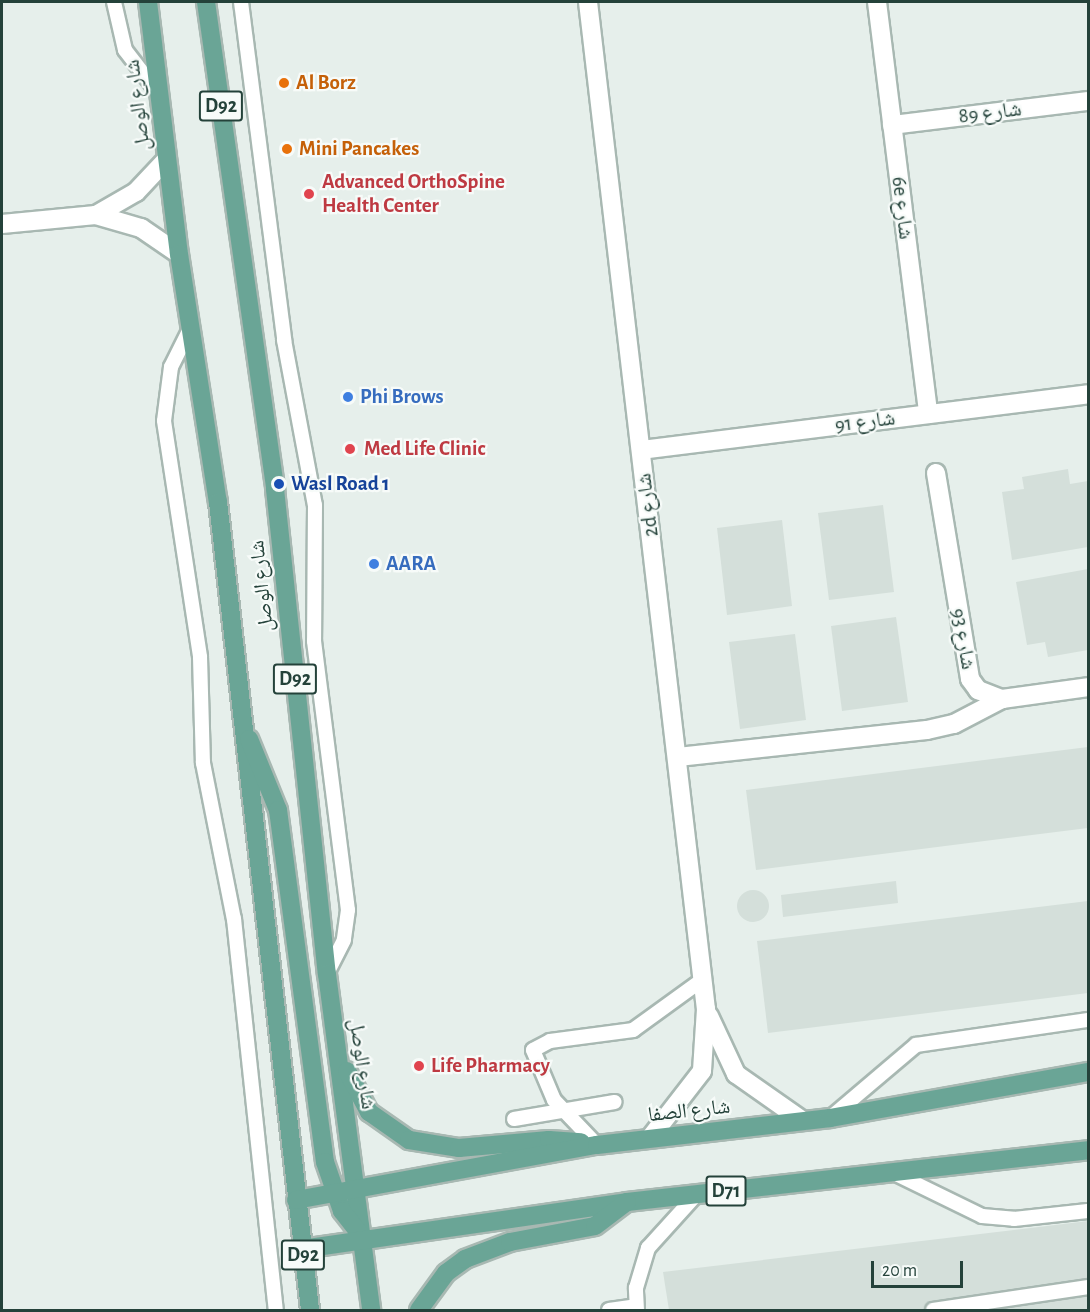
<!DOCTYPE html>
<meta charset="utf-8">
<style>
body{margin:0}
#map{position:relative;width:1090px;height:1312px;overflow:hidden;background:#e6efeb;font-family:"Alegreya Sans","Noto Naskh Arabic",sans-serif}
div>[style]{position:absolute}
.built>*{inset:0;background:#d4dfda}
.round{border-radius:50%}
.roads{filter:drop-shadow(2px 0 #a8b8b2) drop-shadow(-2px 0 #a8b8b2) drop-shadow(0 2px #a8b8b2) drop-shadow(0 -2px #a8b8b2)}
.service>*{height:14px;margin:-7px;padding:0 7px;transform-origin:7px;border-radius:7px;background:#fff}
.minor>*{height:18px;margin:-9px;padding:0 9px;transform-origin:9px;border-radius:9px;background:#fff}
.primary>*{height:18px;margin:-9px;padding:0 9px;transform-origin:9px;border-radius:9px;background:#6aa596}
.dots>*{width:16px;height:16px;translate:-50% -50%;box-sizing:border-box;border:3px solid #f7fbf9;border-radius:50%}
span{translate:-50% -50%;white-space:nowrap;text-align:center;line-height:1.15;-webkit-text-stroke:4.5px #f7fbf9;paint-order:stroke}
.shield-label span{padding:2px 4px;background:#f7fbf9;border:2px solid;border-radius:4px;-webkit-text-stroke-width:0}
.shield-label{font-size:20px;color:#24423a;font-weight:700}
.food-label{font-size:21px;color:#c56008;font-weight:700}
.left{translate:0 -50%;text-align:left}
.street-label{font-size:21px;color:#24423a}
.health-label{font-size:21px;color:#be3a42;font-weight:700}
.shop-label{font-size:21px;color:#366cbe;font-weight:700}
.transit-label{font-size:21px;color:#164399;font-weight:700}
.frame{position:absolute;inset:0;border:3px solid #24423a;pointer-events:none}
.scale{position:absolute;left:871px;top:1261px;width:92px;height:27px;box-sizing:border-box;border:3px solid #24423a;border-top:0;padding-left:8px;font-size:18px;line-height:21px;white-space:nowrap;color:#24423a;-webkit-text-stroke:4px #f7fbf9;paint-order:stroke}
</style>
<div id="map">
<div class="built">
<div style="clip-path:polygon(1068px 469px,1070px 484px,1088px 481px,1088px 547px,1012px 560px,1002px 492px,1024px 489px,1022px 477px)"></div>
<div style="clip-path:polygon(883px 505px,894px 592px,829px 600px,818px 513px)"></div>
<div style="clip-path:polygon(782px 520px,792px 606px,727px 615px,717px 528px)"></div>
<div style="clip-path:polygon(1088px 569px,1088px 650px,1048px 657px,1045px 642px,1027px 645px,1016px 582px)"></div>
<div style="clip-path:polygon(896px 617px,908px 702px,842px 711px,831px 626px)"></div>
<div style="clip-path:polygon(795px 634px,806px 720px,740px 729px,729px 642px)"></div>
<div style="clip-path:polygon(1088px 747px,1088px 828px,756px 870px,746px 790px)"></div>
<div style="clip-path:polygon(896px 881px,898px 903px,783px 917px,781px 895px)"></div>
<div class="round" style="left:737px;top:890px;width:32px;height:32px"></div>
<div style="clip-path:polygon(1088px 901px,1088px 993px,768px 1033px,757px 941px)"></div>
<div style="clip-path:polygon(1088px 1221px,1088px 1310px,669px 1310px,663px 1272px)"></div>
</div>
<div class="roads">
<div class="service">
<div style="left:114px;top:2px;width:49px;rotate:77.1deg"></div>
<div style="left:125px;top:50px;width:56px;rotate:52.3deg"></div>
<div style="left:241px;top:2px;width:341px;rotate:82.7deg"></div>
<div style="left:284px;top:340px;width:168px;rotate:79.4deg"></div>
<div style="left:315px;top:505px;width:136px;rotate:90.4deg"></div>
<div style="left:314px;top:641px;width:271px;rotate:82.8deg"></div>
<div style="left:348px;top:910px;width:30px;rotate:98deg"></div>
<div style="left:344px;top:940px;width:38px;rotate:117deg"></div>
<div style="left:190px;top:329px;width:42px;rotate:116.6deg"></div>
<div style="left:171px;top:367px;width:54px;rotate:97.4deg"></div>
<div style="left:164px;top:421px;width:239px;rotate:81.3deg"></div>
<div style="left:200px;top:657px;width:106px;rotate:88.4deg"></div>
<div style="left:203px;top:763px;width:159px;rotate:78.8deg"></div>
<div style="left:234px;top:919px;width:393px;rotate:83.9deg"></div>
<div style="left:830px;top:1118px;width:113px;rotate:-40.3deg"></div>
<div style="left:916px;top:1045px;width:174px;rotate:-8.3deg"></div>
<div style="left:514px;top:1119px;width:102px;rotate:-9.6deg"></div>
<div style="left:597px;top:1145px;width:62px;rotate:-133.7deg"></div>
<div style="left:554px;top:1100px;width:54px;rotate:-112.8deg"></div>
<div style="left:533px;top:1050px;width:19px;rotate:-28deg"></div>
<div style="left:550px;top:1041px;width:84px;rotate:-7.5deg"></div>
<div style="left:633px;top:1030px;width:85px;rotate:-35.9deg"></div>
<div style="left:894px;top:1173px;width:98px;rotate:26deg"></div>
<div style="left:982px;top:1216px;width:32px;rotate:5deg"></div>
<div style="left:1014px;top:1219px;width:74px;rotate:-6.2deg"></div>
<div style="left:609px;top:1310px;width:27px;rotate:-8deg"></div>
<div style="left:637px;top:1310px;width:22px;rotate:-93deg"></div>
<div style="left:636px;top:1288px;width:42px;rotate:-73.3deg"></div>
<div style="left:648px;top:1248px;width:73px;rotate:-47.8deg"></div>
<div style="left:933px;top:1310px;width:157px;rotate:-8.4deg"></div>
</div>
<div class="minor">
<div style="left:588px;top:2px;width:1014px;rotate:83.32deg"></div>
<div style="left:706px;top:1009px;width:62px;rotate:93.7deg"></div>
<div style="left:702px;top:1071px;width:85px;rotate:127.8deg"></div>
<div style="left:877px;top:2px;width:415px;rotate:82.9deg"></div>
<div style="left:892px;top:125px;width:197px;rotate:-7deg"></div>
<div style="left:96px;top:215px;width:46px;rotate:-29.9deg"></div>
<div style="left:136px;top:192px;width:45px;rotate:-46.8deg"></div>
<div style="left:2px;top:224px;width:94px;rotate:-5.5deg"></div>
<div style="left:96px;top:215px;width:47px;rotate:16.1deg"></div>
<div style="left:141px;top:228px;width:46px;rotate:34.4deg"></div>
<div style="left:641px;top:450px;width:450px;rotate:-7.1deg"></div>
<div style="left:936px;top:473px;width:209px;rotate:80.6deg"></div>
<div style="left:970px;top:679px;width:14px;rotate:54deg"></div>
<div style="left:978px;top:690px;width:26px;rotate:21deg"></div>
<div style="left:1002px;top:699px;width:87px;rotate:-7.9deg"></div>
<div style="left:678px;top:757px;width:250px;rotate:-6.2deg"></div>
<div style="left:927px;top:730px;width:28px;rotate:-13deg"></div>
<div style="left:954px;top:724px;width:54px;rotate:-27.5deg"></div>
<div style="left:709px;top:1016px;width:64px;rotate:65deg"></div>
<div style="left:736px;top:1074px;width:82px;rotate:35deg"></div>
</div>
<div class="primary">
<div style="left:148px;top:2px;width:254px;rotate:83deg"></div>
<div style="left:179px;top:254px;width:251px;rotate:81.1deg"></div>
<div style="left:218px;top:502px;width:813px;rotate:83.5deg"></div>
<div style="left:206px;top:2px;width:492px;rotate:81.9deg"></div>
<div style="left:275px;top:489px;width:488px;rotate:83.9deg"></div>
<div style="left:327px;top:974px;width:339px;rotate:82.5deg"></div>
<div style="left:249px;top:739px;width:77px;rotate:67.8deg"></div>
<div style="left:278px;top:810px;width:355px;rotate:82.4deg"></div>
<div style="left:325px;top:1162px;width:52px;rotate:70.9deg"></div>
<div style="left:342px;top:1211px;width:34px;rotate:52deg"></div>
<div style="left:347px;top:1071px;width:47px;rotate:61.8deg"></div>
<div style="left:369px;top:1112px;width:49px;rotate:35deg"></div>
<div style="left:409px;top:1140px;width:51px;rotate:9.1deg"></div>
<div style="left:459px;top:1148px;width:90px;rotate:-5.1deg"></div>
<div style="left:549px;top:1140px;width:32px;rotate:4deg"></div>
<div style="left:296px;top:1200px;width:306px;rotate:-10.4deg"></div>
<div style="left:597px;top:1145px;width:235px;rotate:-6.6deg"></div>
<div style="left:830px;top:1118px;width:262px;rotate:-10.1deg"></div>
<div style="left:302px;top:1249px;width:328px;rotate:-8.2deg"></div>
<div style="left:627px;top:1202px;width:464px;rotate:-6.4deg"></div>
<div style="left:419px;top:1310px;width:46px;rotate:-53.9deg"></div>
<div style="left:446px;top:1273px;width:24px;rotate:-36deg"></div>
<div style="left:465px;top:1259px;width:48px;rotate:-20.7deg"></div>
<div style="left:510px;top:1242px;width:86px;rotate:-10.7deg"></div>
<div style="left:595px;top:1226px;width:40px;rotate:-37deg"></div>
</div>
</div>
<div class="dots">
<div style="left:284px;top:83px;background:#e8710a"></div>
<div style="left:287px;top:149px;background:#e8710a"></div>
<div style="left:309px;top:194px;background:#e0444e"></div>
<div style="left:348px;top:397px;background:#3f7fe0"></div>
<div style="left:350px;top:449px;background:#e0444e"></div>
<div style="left:279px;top:484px;background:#1a4fb4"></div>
<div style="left:374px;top:564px;background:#3f7fe0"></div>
<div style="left:419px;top:1066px;background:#e0444e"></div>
</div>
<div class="shield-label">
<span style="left:221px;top:106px">D92</span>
<span style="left:295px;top:679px">D92</span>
<span style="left:726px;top:1191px">D71</span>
<span style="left:303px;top:1255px">D92</span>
</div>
<div class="food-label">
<span class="left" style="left:296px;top:83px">Al Borz</span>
<span class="left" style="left:299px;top:149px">Mini Pancakes</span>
</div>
<div class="street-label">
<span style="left:138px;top:105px;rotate:-97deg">شارع الوصل</span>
<span style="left:990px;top:113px;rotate:-7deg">شارع 89</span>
<span style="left:902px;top:208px;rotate:83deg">6e شارع</span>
<span style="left:865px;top:422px;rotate:-7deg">شارع 91</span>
<span style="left:648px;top:505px;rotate:-97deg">2d شارع</span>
<span style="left:262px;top:586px;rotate:-96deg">شارع الوصل</span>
<span style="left:963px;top:639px;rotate:80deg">شارع 93</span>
<span style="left:362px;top:1064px;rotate:82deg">شارع الوصل</span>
<span style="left:689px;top:1111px;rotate:-6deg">شارع الصفا</span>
</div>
<div class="health-label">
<span class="left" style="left:322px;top:194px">Advanced OrthoSpine<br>Health Center</span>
<span class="left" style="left:364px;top:449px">Med Life Clinic</span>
<span class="left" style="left:431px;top:1066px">Life Pharmacy</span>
</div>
<div class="shop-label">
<span class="left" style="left:360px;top:397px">Phi Brows</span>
<span class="left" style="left:386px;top:564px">AARA</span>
</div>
<div class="transit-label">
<span class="left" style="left:291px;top:484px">Wasl Road 1</span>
</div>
<div class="frame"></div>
<div class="scale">20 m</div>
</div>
